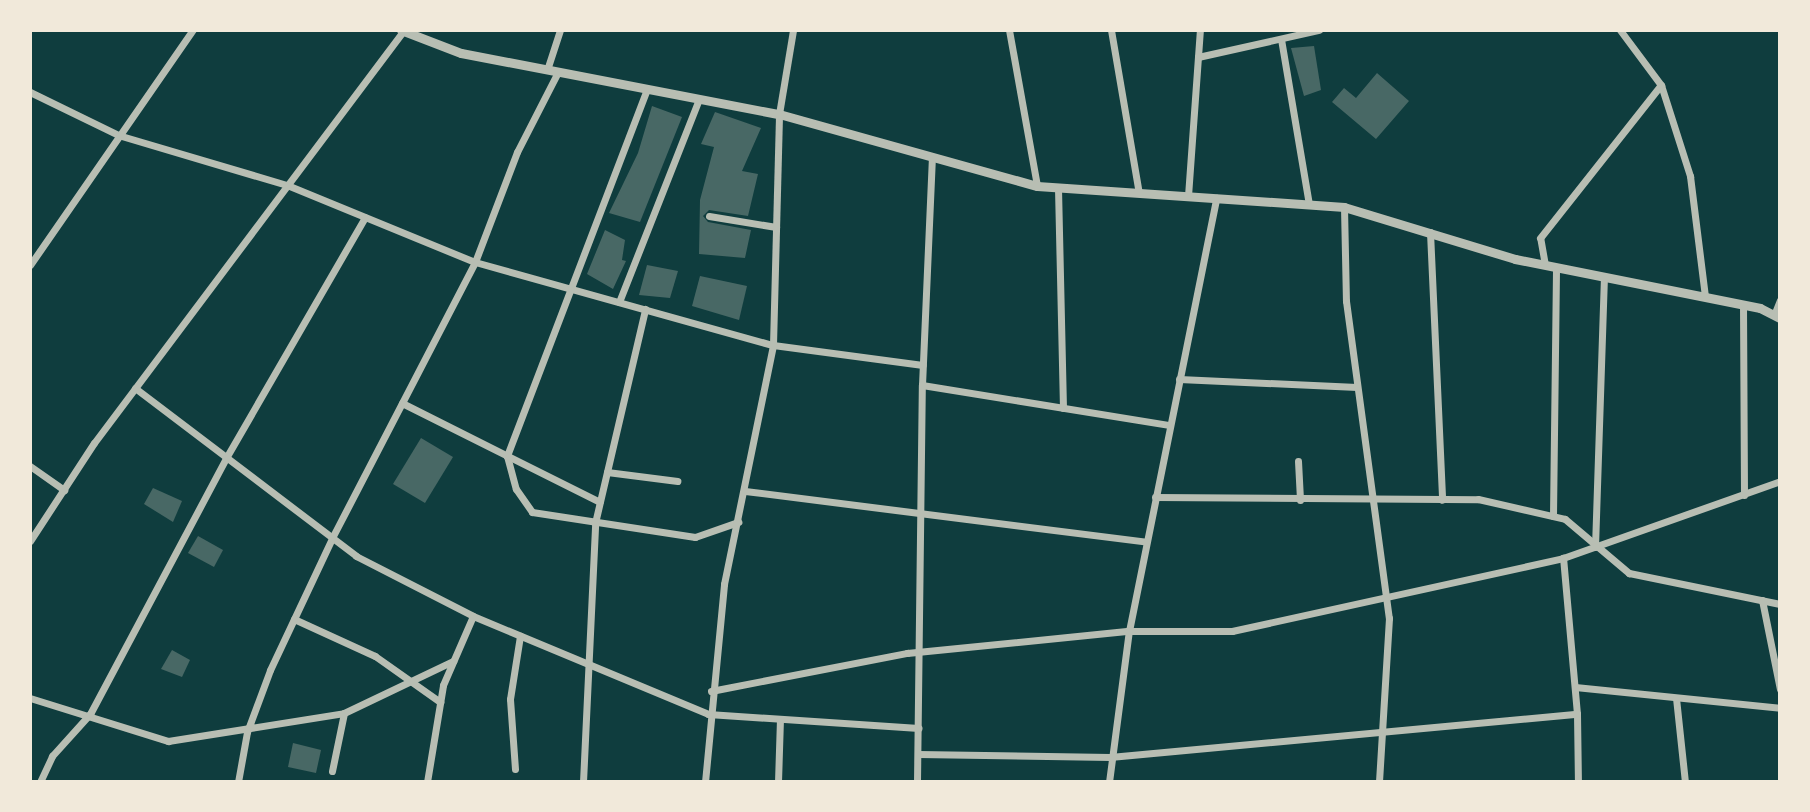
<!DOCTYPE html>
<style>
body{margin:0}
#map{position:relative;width:1810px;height:812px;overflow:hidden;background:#0f3d3e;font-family:"PT Sans Narrow",sans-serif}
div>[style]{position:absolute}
.building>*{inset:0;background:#486865}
.minor>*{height:7px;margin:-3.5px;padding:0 3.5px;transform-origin:3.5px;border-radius:3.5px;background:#b8beb3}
.tertiary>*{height:9px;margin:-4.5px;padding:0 4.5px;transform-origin:4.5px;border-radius:4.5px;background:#b8beb3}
span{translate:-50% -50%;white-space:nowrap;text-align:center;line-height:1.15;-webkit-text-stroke:8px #f1e9da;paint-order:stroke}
.frame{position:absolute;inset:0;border:32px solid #f1e9da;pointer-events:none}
</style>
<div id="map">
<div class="building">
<div style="clip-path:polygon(1314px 46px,1321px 90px,1304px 96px,1291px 48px)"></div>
<div style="clip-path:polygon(1377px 73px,1409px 101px,1376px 139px,1332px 102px,1344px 88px,1356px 98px)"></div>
<div style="clip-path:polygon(652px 106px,682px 117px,640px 222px,609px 213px,638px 153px)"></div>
<div style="clip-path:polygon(715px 112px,761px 128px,742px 171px,758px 174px,748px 216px,709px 210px,703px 216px,708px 222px,751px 230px,745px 258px,699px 254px,700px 200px,714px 147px,701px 144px)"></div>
<div style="clip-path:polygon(605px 230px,625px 240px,622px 260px,626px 261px,613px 289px,587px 274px)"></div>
<div style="clip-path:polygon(647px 265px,678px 271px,670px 298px,639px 295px)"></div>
<div style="clip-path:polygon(700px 276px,747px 286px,739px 320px,692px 306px)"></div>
<div style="clip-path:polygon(421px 438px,453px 457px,425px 503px,393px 484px)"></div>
<div style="clip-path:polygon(153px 488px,182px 501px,173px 522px,144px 504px)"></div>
<div style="clip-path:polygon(198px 536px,223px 550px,214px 567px,188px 553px)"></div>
<div style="clip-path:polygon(172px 650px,190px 660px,182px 677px,161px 669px)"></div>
<div style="clip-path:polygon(293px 743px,321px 750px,316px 773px,288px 767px)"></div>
</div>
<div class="minor">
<div style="left:1009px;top:30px;width:158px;rotate:79.8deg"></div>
<div style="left:1111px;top:30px;width:165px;rotate:80.3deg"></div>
<div style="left:1620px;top:30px;width:69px;rotate:53.3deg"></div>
<div style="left:1661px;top:85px;width:96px;rotate:72.3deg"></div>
<div style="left:1690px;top:176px;width:122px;rotate:82.9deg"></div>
<div style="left:1281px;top:39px;width:167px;rotate:80.4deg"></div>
<div style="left:1198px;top:57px;width:124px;rotate:-12.6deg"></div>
<div style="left:547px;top:70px;width:42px;rotate:-72deg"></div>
<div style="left:647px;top:89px;width:393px;rotate:110.9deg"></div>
<div style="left:507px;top:456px;width:34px;rotate:75deg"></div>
<div style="left:516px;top:489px;width:28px;rotate:55deg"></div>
<div style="left:532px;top:512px;width:165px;rotate:8.7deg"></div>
<div style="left:695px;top:537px;width:46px;rotate:-19.2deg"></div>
<div style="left:30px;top:92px;width:98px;rotate:26deg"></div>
<div style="left:118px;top:135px;width:176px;rotate:16.5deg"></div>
<div style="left:287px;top:185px;width:203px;rotate:22.3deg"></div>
<div style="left:475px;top:262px;width:309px;rotate:15.6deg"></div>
<div style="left:773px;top:345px;width:151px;rotate:7.6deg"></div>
<div style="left:1058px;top:188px;width:220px;rotate:88.7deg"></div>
<div style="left:1188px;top:196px;width:166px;rotate:-85.9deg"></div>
<div style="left:1344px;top:207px;width:94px;rotate:88.8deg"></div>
<div style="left:1346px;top:301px;width:320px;rotate:82.3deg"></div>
<div style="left:1389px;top:618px;width:164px;rotate:93.5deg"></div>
<div style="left:709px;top:216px;width:68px;rotate:9.3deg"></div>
<div style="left:1430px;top:232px;width:268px;rotate:87.4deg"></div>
<div style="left:30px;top:265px;width:286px;rotate:-55.3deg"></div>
<div style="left:1545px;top:265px;width:27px;rotate:-100deg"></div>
<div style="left:1540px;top:238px;width:195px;rotate:-51.7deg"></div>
<div style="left:619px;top:302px;width:218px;rotate:-68.5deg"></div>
<div style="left:1743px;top:304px;width:191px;rotate:89.7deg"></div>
<div style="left:1774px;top:315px;width:16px;rotate:-68deg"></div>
<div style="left:1179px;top:379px;width:178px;rotate:2.6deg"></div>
<div style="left:922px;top:385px;width:251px;rotate:9.2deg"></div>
<div style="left:135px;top:388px;width:278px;rotate:37.2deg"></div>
<div style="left:356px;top:556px;width:131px;rotate:27.1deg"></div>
<div style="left:473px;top:616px;width:255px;rotate:22.6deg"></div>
<div style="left:708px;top:714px;width:211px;rotate:3.8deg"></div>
<div style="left:402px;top:403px;width:221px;rotate:26.6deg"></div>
<div style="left:1298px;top:461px;width:39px;rotate:87deg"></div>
<div style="left:30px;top:466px;width:42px;rotate:35.2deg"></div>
<div style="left:607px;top:472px;width:71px;rotate:7.3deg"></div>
<div style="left:745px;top:491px;width:404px;rotate:7.2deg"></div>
<div style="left:1155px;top:497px;width:323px;rotate:0.4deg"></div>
<div style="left:1478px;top:499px;width:89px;rotate:12.9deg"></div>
<div style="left:1565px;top:519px;width:84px;rotate:40.2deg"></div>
<div style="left:1629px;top:573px;width:154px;rotate:11.6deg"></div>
<div style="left:1553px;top:516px;width:249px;rotate:-89.3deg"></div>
<div style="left:30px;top:541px;width:117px;rotate:-56.9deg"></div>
<div style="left:94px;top:443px;width:516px;rotate:-53.11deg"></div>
<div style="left:1595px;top:547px;width:270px;rotate:-88.1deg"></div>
<div style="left:1762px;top:600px;width:91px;rotate:78.6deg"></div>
<div style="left:294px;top:619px;width:89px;rotate:24.6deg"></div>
<div style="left:375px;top:656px;width:80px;rotate:35.3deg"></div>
<div style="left:1575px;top:687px;width:206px;rotate:5.8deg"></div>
<div style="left:711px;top:691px;width:200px;rotate:-11deg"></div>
<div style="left:907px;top:653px;width:223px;rotate:-5.7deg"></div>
<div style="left:1129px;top:631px;width:103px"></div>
<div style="left:1232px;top:631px;width:339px;rotate:-12.4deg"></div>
<div style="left:1563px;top:558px;width:230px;rotate:-19.5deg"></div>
<div style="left:30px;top:698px;width:145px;rotate:17.3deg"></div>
<div style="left:168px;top:741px;width:178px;rotate:-9deg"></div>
<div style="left:344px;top:713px;width:121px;rotate:-25.5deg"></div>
<div style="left:1676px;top:698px;width:84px;rotate:83.9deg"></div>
<div style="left:1577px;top:714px;width:68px;rotate:89.2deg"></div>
<div style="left:918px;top:754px;width:192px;rotate:0.9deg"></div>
<div style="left:1110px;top:757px;width:469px;rotate:-5.3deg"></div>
<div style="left:1577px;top:714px;width:157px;rotate:-95.1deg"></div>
<div style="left:515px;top:769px;width:70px;rotate:-94.1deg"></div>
<div style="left:510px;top:699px;width:64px;rotate:-81deg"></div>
<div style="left:332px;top:771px;width:59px;rotate:-78.3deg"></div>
<div style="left:40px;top:782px;width:29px;rotate:-65deg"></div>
<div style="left:52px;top:756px;width:57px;rotate:-47.9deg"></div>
<div style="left:90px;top:714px;width:290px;rotate:-62deg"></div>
<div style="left:226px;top:458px;width:278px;rotate:-60deg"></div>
<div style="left:238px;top:782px;width:51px;rotate:-79.8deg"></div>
<div style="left:247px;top:732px;width:66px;rotate:-69.6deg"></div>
<div style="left:270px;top:670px;width:146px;rotate:-64.8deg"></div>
<div style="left:332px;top:538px;width:311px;rotate:-62.6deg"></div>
<div style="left:475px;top:262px;width:118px;rotate:-69.1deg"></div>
<div style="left:517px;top:152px;width:90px;rotate:-62.9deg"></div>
<div style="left:427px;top:782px;width:98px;rotate:-80.6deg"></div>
<div style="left:443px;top:685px;width:75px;rotate:-66.5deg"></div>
<div style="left:583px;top:782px;width:259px;rotate:-87.3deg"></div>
<div style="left:595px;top:523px;width:220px;rotate:-76.8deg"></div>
<div style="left:705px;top:782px;width:199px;rotate:-84.5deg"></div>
<div style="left:724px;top:584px;width:244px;rotate:-78.4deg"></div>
<div style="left:773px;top:345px;width:231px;rotate:-88.5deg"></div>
<div style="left:779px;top:114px;width:85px;rotate:-80.5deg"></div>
<div style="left:778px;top:782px;width:63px;rotate:-88.2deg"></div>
<div style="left:917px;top:782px;width:397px;rotate:-89.3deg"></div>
<div style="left:922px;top:385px;width:228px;rotate:-87.5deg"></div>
<div style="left:1109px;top:782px;width:152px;rotate:-82.5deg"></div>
<div style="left:1129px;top:631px;width:442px;rotate:-78.6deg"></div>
</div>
<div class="tertiary">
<div style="left:401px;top:30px;width:64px;rotate:21deg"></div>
<div style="left:461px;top:53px;width:324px;rotate:10.9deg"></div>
<div style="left:779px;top:114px;width:268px;rotate:15.6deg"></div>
<div style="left:1037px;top:186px;width:308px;rotate:3.9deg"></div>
<div style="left:1344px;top:207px;width:179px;rotate:16.9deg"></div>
<div style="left:1515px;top:259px;width:250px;rotate:11.3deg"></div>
<div style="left:1760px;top:308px;width:22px;rotate:27deg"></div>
</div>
<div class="frame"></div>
</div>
